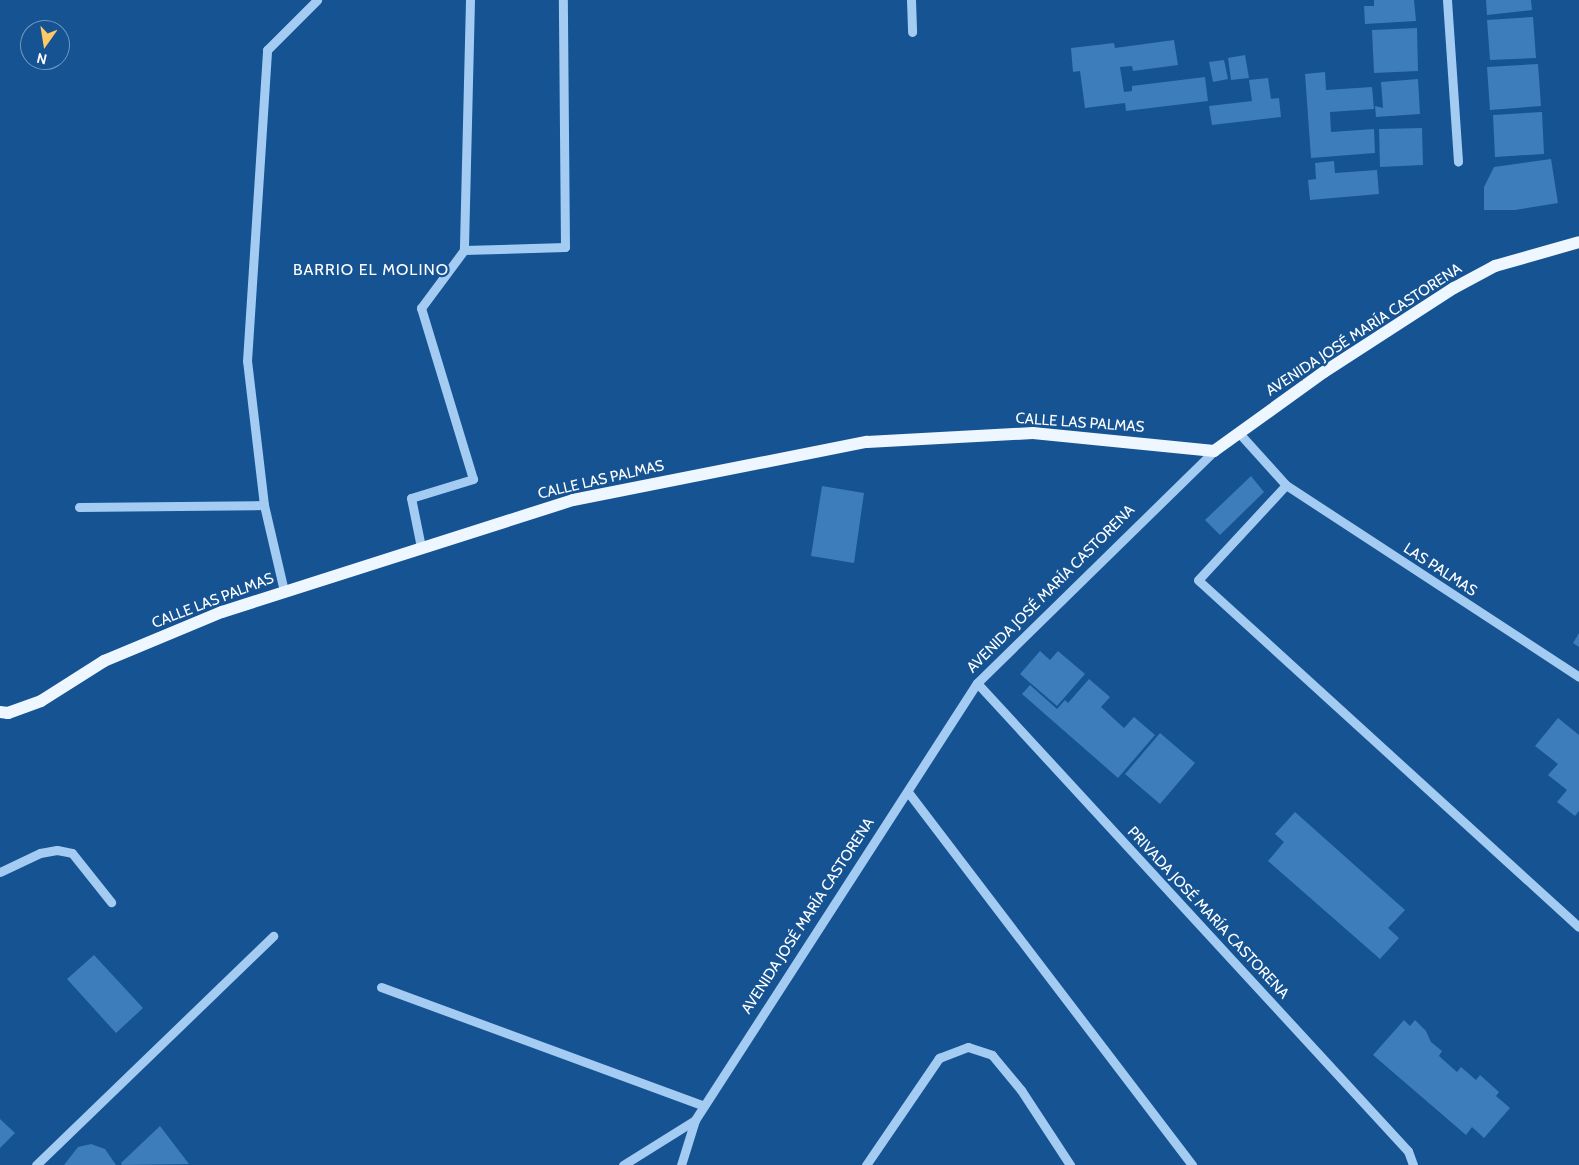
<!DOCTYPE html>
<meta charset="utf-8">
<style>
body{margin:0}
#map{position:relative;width:1579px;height:1165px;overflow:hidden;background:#155393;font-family:Cabin,sans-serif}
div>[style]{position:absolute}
.building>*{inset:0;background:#3d7dbb}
.minor>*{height:9px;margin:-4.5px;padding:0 4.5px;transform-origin:4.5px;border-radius:4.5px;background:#a4cbf1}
.major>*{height:12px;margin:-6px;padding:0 6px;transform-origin:6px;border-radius:6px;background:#eef6ff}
span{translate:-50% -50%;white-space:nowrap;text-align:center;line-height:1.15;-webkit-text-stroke:4.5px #155393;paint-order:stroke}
.street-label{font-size:15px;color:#fff}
.neighbourhood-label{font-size:16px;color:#fff;letter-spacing:1px}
.north{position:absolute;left:20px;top:20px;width:50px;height:50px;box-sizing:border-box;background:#155393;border:1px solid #7398be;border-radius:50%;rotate:193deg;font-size:14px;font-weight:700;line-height:20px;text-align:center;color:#fff}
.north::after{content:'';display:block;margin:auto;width:18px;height:22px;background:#ffc964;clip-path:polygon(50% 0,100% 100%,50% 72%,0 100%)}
</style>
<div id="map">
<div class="building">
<div style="clip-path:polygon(1374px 0,1414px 0,1416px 21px,1365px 24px,1364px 6px,1374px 6px)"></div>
<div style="clip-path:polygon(1486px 0,1531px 0,1532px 10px,1487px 15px)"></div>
<div style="clip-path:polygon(1533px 17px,1536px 58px,1490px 60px,1487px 20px)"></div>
<div style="clip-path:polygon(1417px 28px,1418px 71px,1374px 73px,1372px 30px)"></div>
<div style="clip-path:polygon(1174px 40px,1178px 65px,1133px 71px,1132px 66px,1120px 67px,1124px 92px,1132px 91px,1132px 86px,1205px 77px,1208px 101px,1126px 111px,1125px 103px,1085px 108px,1080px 71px,1073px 72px,1071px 48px,1114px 43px,1115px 48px)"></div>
<div style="clip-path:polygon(1245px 55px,1249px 78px,1231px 80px,1228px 58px)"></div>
<div style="clip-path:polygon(1224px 60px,1228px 79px,1213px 82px,1209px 62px)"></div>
<div style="clip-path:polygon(1538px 64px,1541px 106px,1490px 110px,1487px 67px)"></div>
<div style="clip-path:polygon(1325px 72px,1326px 90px,1372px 87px,1374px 109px,1330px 112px,1331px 132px,1374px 129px,1375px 153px,1311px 158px,1305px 74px)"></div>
<div style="clip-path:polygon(1268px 78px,1271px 99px,1279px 98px,1281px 117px,1212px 125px,1209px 106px,1252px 101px,1249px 80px)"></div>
<div style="clip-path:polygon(1418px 79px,1420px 114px,1376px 117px,1375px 106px,1383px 108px,1381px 82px)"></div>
<div style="clip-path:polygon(1542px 112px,1544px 154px,1495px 157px,1493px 115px)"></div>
<div style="clip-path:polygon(1422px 128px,1423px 165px,1380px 167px,1379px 129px)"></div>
<div style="clip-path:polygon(1551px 159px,1558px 203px,1515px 210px,1484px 210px,1484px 187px,1494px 167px)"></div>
<div style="clip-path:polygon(1334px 161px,1335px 173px,1377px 170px,1379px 194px,1310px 200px,1308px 180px,1316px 179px,1315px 163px)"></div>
<div style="clip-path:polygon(1251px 476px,1264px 492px,1220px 535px,1205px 520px)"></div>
<div style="clip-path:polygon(822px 486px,864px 493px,854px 563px,811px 556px)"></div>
<div style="clip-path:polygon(1579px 633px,1579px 647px,1573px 643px)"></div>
<div style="clip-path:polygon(1040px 651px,1050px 660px,1058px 651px,1085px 674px,1057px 706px,1020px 674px)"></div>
<div style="clip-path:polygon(1089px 679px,1110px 697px,1101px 707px,1124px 728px,1134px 717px,1155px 735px,1118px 778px,1022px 694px,1030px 685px,1057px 709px,1065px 700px,1068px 703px)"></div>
<div style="clip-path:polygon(1558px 718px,1579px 735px,1579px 811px,1575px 816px,1557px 802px,1567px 790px,1548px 775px,1558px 764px,1535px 746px)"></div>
<div style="clip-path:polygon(1160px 733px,1195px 763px,1160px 804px,1125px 774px)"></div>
<div style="clip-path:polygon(1295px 812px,1405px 910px,1388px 928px,1399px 938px,1380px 959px,1268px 861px,1284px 842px,1275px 834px)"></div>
<div style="clip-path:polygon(94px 955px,143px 1008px,116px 1033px,67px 979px)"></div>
<div style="clip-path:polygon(1404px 1020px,1410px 1026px,1415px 1020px,1426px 1031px,1431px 1042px,1442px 1051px,1439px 1056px,1457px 1072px,1461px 1067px,1476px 1080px,1480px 1075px,1499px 1092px,1496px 1096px,1510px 1108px,1484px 1138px,1472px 1127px,1466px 1135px,1373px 1055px)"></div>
<div style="clip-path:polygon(0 1119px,15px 1133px,0 1148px)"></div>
<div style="clip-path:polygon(160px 1126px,189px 1164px,122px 1165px,121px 1163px)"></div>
<div style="clip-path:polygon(91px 1144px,105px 1149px,116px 1165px,64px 1165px,78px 1147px)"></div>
</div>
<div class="minor">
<div style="left:470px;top:0;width:250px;rotate:91.4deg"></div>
<div style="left:464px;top:250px;width:101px;rotate:-1.7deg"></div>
<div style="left:565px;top:247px;width:247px;rotate:-90.5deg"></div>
<div style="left:911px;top:0;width:32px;rotate:88deg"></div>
<div style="left:1447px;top:0;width:162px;rotate:86.1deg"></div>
<div style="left:1239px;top:433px;width:70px;rotate:47.9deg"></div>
<div style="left:1286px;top:485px;width:350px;rotate:33.2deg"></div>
<div style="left:1286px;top:485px;width:129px;rotate:132.8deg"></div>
<div style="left:1198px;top:580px;width:515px;rotate:42.33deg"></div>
<div style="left:79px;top:507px;width:185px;rotate:-0.6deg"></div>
<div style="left:421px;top:547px;width:50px;rotate:-101.5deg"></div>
<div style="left:411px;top:498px;width:65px;rotate:-17deg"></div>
<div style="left:473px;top:479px;width:179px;rotate:-106.9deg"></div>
<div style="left:421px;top:308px;width:72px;rotate:-53.4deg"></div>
<div style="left:284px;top:591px;width:88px;rotate:-103.1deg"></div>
<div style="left:264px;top:505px;width:145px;rotate:-96.7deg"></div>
<div style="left:247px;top:361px;width:312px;rotate:-86.3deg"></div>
<div style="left:267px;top:50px;width:71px;rotate:-45deg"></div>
<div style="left:977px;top:683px;width:636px;rotate:47.36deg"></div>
<div style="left:1408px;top:1151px;width:15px;rotate:70deg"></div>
<div style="left:908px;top:792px;width:469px;rotate:52.7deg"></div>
<div style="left:0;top:872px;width:44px;rotate:-25.4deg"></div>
<div style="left:40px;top:853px;width:17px;rotate:-10deg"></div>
<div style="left:57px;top:850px;width:15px;rotate:11deg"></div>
<div style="left:72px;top:853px;width:63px;rotate:51.5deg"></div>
<div style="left:381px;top:987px;width:344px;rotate:20.2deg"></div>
<div style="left:36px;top:1165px;width:330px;rotate:-44deg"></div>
<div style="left:623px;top:1165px;width:85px;rotate:-32deg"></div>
<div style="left:681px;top:1165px;width:47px;rotate:-72.7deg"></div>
<div style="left:695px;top:1120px;width:520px;rotate:-57.17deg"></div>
<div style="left:977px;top:683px;width:332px;rotate:-44.4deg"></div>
<div style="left:866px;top:1165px;width:130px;rotate:-55.7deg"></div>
<div style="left:939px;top:1058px;width:31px;rotate:-21deg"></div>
<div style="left:968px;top:1047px;width:25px;rotate:18deg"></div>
<div style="left:992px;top:1055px;width:45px;rotate:50.4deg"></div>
<div style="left:1021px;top:1090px;width:90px;rotate:56.8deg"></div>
</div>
<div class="major">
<div style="left:0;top:712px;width:8px;rotate:7deg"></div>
<div style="left:8px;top:713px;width:35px;rotate:-20deg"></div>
<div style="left:41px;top:701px;width:75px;rotate:-32.4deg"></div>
<div style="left:104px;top:661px;width:128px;rotate:-22.6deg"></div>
<div style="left:222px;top:612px;width:368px;rotate:-17.7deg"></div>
<div style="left:573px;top:500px;width:300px;rotate:-11.2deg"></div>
<div style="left:867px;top:442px;width:166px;rotate:-3.1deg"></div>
<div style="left:1033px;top:433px;width:182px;rotate:5.7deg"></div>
<div style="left:1214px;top:451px;width:135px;rotate:-35.7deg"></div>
<div style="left:1324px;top:372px;width:155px;rotate:-32.9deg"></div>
<div style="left:1454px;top:288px;width:47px;rotate:-28.2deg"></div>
<div style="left:1495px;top:266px;width:87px;rotate:-15.9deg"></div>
</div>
<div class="street-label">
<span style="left:1364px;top:330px;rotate:-33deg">AVENIDA JOSÉ MARÍA CASTORENA</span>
<span style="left:1080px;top:423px;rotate:4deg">CALLE LAS PALMAS</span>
<span style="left:601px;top:480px;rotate:-13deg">CALLE LAS PALMAS</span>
<span style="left:1440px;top:570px;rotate:33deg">LAS PALMAS</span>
<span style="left:1051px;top:589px;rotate:-45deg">AVENIDA JOSÉ MARÍA CASTORENA</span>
<span style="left:213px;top:601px;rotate:-21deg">CALLE LAS PALMAS</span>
<span style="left:1208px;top:913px;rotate:47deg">PRIVADA JOSÉ MARÍA CASTORENA</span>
<span style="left:808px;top:916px;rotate:-57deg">AVENIDA JOSÉ MARÍA CASTORENA</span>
</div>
<div class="neighbourhood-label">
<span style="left:371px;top:270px">BARRIO EL MOLINO</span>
</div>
<div class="north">N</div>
</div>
